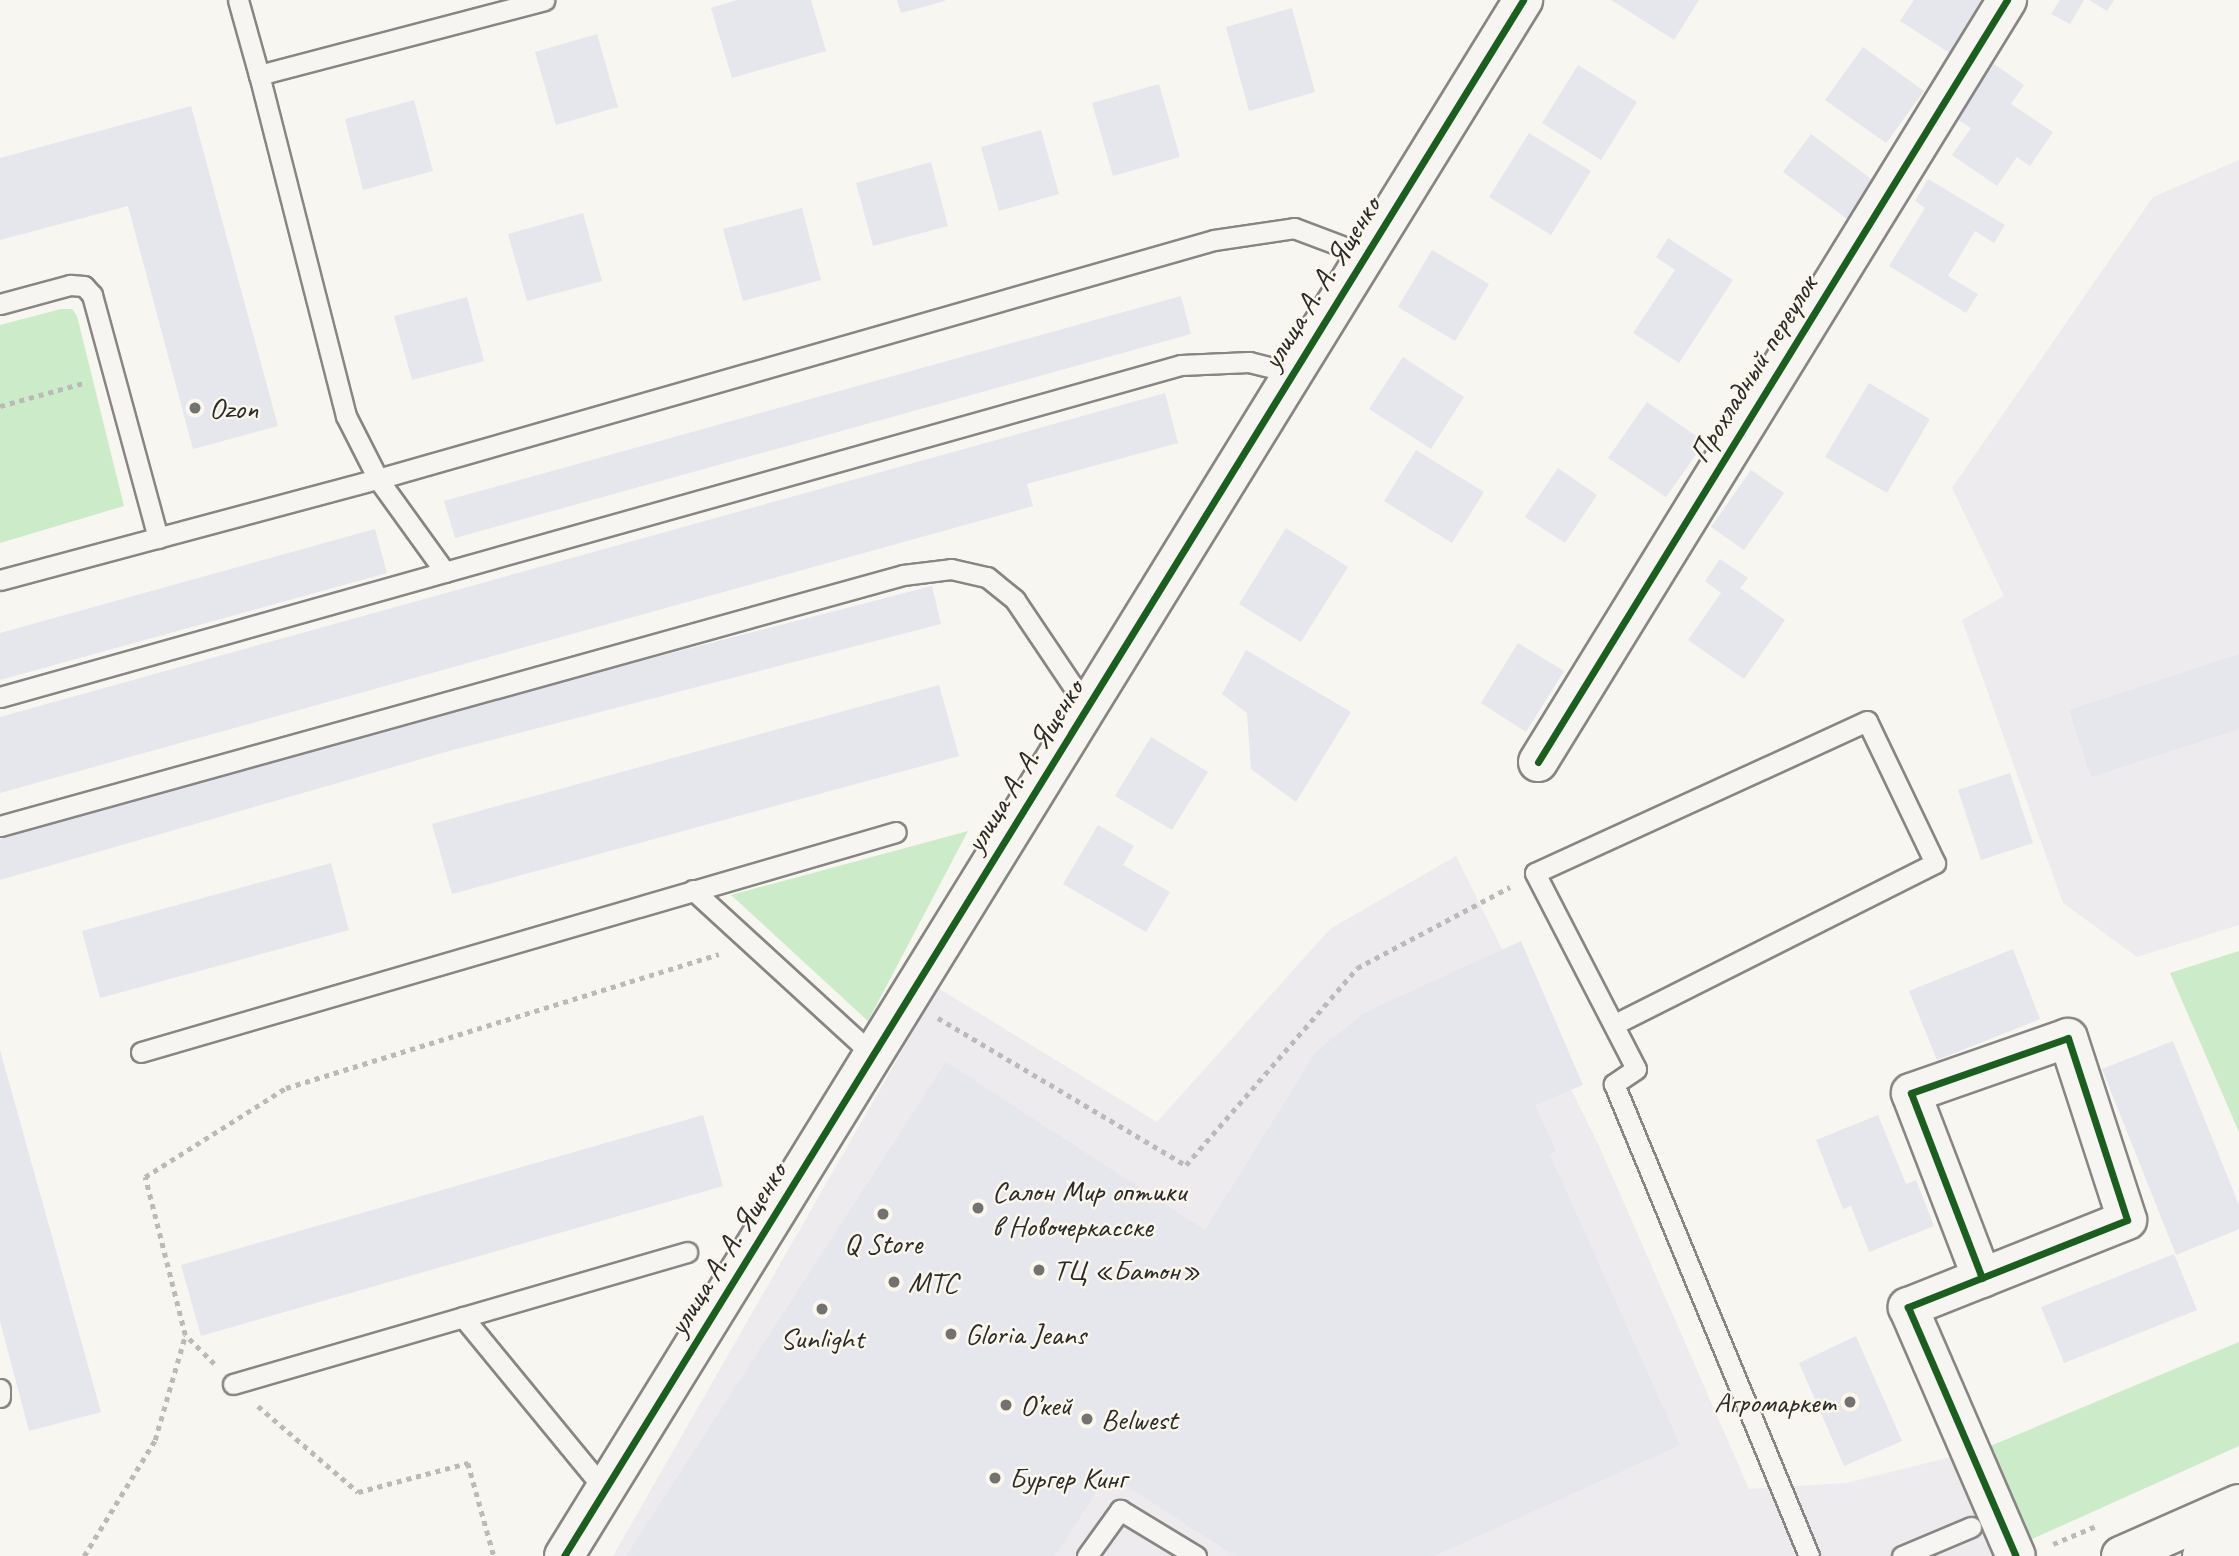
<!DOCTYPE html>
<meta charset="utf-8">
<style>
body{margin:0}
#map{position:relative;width:2239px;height:1556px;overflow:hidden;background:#f8f6f0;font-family:Caveat,sans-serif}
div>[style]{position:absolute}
.built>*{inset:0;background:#edebed}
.green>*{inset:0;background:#ccebc8}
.building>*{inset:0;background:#e6e6ed}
.path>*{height:4.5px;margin-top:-2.25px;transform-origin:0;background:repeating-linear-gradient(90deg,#bcbab8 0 5px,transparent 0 10px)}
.roads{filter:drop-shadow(2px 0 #878684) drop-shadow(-2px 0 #878684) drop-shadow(0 2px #878684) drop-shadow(0 -2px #878684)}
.lane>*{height:19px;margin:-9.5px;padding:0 9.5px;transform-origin:9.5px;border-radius:9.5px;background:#f6f5f1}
.street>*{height:38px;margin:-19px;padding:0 19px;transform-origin:19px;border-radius:19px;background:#f6f5f1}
.primary>*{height:38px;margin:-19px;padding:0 19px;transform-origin:19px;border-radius:19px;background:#f6f5f1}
.cycleway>*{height:7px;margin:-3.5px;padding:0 3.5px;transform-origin:3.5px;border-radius:3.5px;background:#1b5e20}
.dots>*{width:19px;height:19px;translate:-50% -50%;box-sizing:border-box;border:4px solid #fbf7ec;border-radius:50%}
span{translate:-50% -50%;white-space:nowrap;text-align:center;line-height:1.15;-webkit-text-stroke:5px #fbf7ec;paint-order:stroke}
.street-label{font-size:30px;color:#2b2b2b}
.poi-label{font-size:30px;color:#2b2b2b}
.left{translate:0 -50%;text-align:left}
.right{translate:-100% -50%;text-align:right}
</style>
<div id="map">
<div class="built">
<div style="clip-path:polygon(2239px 160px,2239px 925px,2137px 957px,2063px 903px,1962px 620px,2004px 596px,1952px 488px,2153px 197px)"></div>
<div style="clip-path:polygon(1456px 856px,1600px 1148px,1749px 1489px,1846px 1483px,1983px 1449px,2016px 1556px,613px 1556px,938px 988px,1157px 1122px,1330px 929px)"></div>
</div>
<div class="green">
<div style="clip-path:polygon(61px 309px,72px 309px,77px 316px,124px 506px,0 543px,0 325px)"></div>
<div style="clip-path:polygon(968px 831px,868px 1021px,731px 895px)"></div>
<div style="clip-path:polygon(2239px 951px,2239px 1132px,2170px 973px)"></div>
<div style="clip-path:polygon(2239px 1342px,2239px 1446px,2021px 1544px,1983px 1449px)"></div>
</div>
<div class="building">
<div style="clip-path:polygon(737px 0,811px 0,826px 51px,732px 78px,711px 8px)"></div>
<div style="clip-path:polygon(897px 0,945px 0,945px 1px,901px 13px)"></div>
<div style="clip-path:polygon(1611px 0,1699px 0,1674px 40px)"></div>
<div style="clip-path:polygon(1914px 0,1994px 0,1956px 57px,1900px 21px)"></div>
<div style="clip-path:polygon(2060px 0,2084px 0,2070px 24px,2051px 14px)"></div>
<div style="clip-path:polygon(2089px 0,2114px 0,2107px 11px)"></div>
<div style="clip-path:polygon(1292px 8px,1315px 92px,1249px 111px,1226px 27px)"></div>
<div style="clip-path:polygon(597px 34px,618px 107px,556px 125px,535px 52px)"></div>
<div style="clip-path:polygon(1863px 47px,1924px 91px,1886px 143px,1825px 100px)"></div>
<div style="clip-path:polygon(1994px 64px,2024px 85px,2011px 104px,2053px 132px,2030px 166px,2017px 157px,1997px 186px,1952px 155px,1971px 128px,1957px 119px)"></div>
<div style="clip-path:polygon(1578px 65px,1637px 102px,1601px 160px,1542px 123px)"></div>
<div style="clip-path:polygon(1159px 84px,1180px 157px,1113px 176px,1092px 103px)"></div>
<div style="clip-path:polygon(414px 100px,433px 171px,363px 190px,345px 119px)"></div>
<div style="clip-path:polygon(191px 106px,278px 426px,193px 449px,128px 206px,0 240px,0 158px)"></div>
<div style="clip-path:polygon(1041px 130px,1059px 194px,999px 211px,981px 147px)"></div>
<div style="clip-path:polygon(1529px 133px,1591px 171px,1551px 235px,1489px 197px)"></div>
<div style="clip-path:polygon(1811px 134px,1878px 184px,1850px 221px,1783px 172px)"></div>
<div style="clip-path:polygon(931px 162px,948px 226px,873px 246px,856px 183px)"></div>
<div style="clip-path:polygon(1928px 179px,2005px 225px,1994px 243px,1975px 231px,1948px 276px,1978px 294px,1966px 313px,1889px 266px,1925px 208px,1915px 201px)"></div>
<div style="clip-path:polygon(802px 208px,821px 280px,743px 301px,723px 229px)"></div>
<div style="clip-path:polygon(583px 213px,602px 281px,527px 301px,508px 234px)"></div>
<div style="clip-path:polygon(1668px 238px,1733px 280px,1679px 363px,1633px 333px,1675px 270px,1656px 257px)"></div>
<div style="clip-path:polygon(1432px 250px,1489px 284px,1455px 341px,1398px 307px)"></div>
<div style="clip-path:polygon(1181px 296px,1191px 334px,455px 538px,444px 501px)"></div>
<div style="clip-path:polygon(467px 297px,484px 361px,412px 380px,394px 316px)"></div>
<div style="clip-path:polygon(1403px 357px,1464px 397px,1431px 449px,1369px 409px)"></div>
<div style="clip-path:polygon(1869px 383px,1930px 419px,1887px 493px,1825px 457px)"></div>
<div style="clip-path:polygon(1165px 393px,1178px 443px,1027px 484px,1033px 506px,0 793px,0 717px)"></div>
<div style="clip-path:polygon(1647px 402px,1705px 442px,1666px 497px,1608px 458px)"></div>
<div style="clip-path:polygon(1416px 450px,1484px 492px,1452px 543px,1384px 501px)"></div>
<div style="clip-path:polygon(1558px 468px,1597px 495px,1565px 543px,1525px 517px)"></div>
<div style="clip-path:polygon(1751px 470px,1784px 493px,1744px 550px,1711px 527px)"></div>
<div style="clip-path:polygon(1286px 528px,1348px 567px,1301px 642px,1239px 604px)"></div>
<div style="clip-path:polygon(375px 529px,387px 573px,0 680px,0 633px)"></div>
<div style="clip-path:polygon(1720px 559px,1748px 578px,1740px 588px,1785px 620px,1744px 679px,1688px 640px,1721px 593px,1705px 581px)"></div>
<div style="clip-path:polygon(932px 586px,941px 624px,449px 751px,0 880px,0 839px,438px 713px)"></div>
<div style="clip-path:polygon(1518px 643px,1564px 671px,1526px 732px,1481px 703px)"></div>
<div style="clip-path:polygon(1246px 650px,1351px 712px,1296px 802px,1251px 769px,1247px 713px,1222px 694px)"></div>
<div style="clip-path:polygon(2239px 654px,2239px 729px,2091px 777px,2069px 710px)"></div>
<div style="clip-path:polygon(939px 685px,959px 756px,452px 894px,432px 824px)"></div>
<div style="clip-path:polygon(1151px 737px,1208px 772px,1172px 830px,1115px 796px)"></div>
<div style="clip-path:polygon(2010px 773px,2033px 843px,1981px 860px,1958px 790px)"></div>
<div style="clip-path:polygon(1098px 825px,1134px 846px,1123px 865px,1170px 892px,1146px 932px,1063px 884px)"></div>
<div style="clip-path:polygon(331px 863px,349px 930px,100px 998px,82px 931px)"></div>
<div style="clip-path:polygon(1521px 941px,1583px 1085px,1535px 1105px,1556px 1151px,1550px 1155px,1680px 1445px,1434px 1556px,1235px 1556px,1108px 1474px,1055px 1556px,626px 1556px,946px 1062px,1205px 1230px,1316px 1052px,1364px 1013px)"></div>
<div style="clip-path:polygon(2013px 949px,2040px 1019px,1937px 1060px,1909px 991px)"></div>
<div style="clip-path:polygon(2173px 1041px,2239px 1205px,2239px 1229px,2176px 1255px,2102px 1069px)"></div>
<div style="clip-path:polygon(0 1050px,101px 1412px,29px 1431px,0 1321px)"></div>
<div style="clip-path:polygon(703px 1115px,723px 1186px,201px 1336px,181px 1265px)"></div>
<div style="clip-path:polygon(1878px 1115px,1906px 1184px,1916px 1180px,1934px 1226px,1869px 1252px,1851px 1206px,1843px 1209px,1816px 1140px)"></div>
<div style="clip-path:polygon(2174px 1254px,2197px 1310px,2064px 1363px,2041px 1307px)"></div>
<div style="clip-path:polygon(1856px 1336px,1902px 1441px,1844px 1466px,1799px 1363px)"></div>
</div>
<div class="path">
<div style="left:0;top:406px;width:90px;rotate:-15.4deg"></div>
<div style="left:938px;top:1018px;width:288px;rotate:30.7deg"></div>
<div style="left:1186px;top:1165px;width:261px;rotate:-49deg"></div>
<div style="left:1357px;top:968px;width:173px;rotate:-27.9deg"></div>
<div style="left:214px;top:1364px;width:41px;rotate:-135deg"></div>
<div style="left:185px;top:1335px;width:163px;rotate:-104.2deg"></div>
<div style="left:145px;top:1177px;width:167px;rotate:-32.3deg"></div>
<div style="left:286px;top:1088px;width:453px;rotate:-17.2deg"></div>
<div style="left:258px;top:1406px;width:132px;rotate:40.7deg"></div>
<div style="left:358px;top:1492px;width:114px;rotate:-14.8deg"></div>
<div style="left:468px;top:1463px;width:97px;rotate:74.4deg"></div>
<div style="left:2053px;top:1544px;width:47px;rotate:-22.7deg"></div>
<div style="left:84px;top:1556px;width:136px;rotate:-58.5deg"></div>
<div style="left:155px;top:1440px;width:108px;rotate:-73.9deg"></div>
</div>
<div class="roads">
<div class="lane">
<div style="left:238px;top:0;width:78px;rotate:74.4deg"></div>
<div style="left:0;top:304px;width:73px;rotate:-15.2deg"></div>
<div style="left:70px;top:285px;width:14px;rotate:4deg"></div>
<div style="left:84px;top:286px;width:12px;rotate:48deg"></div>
<div style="left:92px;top:295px;width:252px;rotate:74.8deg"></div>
<div style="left:445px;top:572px;width:115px;rotate:-125.8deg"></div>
<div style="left:378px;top:479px;width:71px;rotate:-116.9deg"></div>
<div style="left:346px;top:416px;width:352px;rotate:-104.3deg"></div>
<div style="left:259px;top:75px;width:295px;rotate:-14.7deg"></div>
<div style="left:0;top:580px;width:391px;rotate:-15deg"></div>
<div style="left:378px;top:479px;width:869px;rotate:-15.95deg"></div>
<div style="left:1214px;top:240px;width:81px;rotate:-8.5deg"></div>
<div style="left:1294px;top:228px;width:77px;rotate:20.6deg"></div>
<div style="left:0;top:697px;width:1227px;rotate:-15.7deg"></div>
<div style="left:1181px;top:365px;width:68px;rotate:-2.5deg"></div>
<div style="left:1249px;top:362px;width:45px;rotate:14deg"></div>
<div style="left:0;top:826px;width:937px;rotate:-15.53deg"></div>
<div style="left:903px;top:575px;width:48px;rotate:-7.1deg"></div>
<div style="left:951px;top:569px;width:37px;rotate:13deg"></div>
<div style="left:987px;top:577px;width:36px;rotate:39deg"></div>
<div style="left:1015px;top:600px;width:129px;rotate:56.1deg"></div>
<div style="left:693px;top:890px;width:244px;rotate:42.5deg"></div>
<div style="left:1617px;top:1023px;width:356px;rotate:-26.7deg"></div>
<div style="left:1935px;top:863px;width:157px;rotate:-115.6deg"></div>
<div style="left:1867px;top:721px;width:365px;rotate:155.4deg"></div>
<div style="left:1535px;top:873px;width:220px;rotate:62.7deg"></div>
<div style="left:1636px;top:1069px;width:27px;rotate:146deg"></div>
<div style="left:1614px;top:1084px;width:511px;rotate:67.55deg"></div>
<div style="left:141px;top:1052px;width:786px;rotate:-16.25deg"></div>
<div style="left:463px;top:1317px;width:224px;rotate:50.6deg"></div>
<div style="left:233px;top:1384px;width:473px;rotate:-16.2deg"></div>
<div style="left:0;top:1389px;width:8px;rotate:90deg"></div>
<div style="left:1087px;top:1556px;width:57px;rotate:-54.3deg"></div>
<div style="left:1120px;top:1510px;width:89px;rotate:31.2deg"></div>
<div style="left:1902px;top:1556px;width:75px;rotate:-22.8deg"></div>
</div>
<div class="street">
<div style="left:1538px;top:762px;width:895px;rotate:-58.39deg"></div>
<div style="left:1982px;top:1278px;width:198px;rotate:-111deg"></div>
<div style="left:1911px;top:1093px;width:166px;rotate:-19.3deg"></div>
<div style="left:2068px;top:1038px;width:191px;rotate:72deg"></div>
<div style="left:2127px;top:1220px;width:236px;rotate:158.3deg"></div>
<div style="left:1908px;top:1307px;width:271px;rotate:66.6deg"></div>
<div style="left:564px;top:1556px;width:1828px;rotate:-58.35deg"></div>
</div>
<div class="primary">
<div style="left:2121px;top:1556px;width:129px;rotate:-23.8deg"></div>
<div style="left:2202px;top:1556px;width:40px;rotate:-23.4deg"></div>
</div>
</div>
<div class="cycleway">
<div style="left:1538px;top:762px;width:895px;rotate:-58.39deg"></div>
<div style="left:1982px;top:1278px;width:198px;rotate:-111deg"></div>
<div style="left:1911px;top:1093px;width:166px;rotate:-19.3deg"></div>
<div style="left:2068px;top:1038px;width:191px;rotate:72deg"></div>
<div style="left:2127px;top:1220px;width:236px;rotate:158.3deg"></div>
<div style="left:1908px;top:1307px;width:271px;rotate:66.6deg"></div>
<div style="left:564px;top:1556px;width:1828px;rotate:-58.35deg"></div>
</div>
<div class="dots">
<div style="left:195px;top:408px;background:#737270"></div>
<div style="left:978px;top:1208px;background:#737270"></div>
<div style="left:883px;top:1214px;background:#737270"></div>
<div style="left:1039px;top:1270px;background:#737270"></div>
<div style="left:894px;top:1282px;background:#737270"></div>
<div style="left:822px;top:1309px;background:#737270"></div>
<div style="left:951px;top:1334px;background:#737270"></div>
<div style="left:1850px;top:1402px;background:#737270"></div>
<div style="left:1006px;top:1405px;background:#737270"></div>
<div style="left:1087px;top:1419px;background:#737270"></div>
<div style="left:995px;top:1478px;background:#737270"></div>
</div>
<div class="street-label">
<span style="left:1321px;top:283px;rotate:-58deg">улица А. А. Ященко</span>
<span style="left:1753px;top:369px;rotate:-58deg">Прохладный переулок</span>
<span style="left:1024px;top:766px;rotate:-58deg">улица А. А. Ященко</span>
<span style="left:727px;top:1249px;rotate:-58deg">улица А. А. Ященко</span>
</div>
<div class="poi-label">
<span class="left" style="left:209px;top:408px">Ozon</span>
<span class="left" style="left:992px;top:1208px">Салон Мир оптики<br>в Новочеркасске</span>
<span style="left:883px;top:1243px">Q Store</span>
<span class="left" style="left:1053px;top:1270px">ТЦ «Батон»</span>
<span class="left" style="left:908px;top:1282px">МТС</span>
<span class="left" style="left:965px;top:1334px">Gloria Jeans</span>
<span style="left:822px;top:1338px">Sunlight</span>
<span class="right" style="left:1836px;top:1402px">Агромаркет</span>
<span class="left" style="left:1020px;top:1405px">О’кей</span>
<span class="left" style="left:1101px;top:1419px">Belwest</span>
<span class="left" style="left:1009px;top:1478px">Бургер Кинг</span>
</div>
</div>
